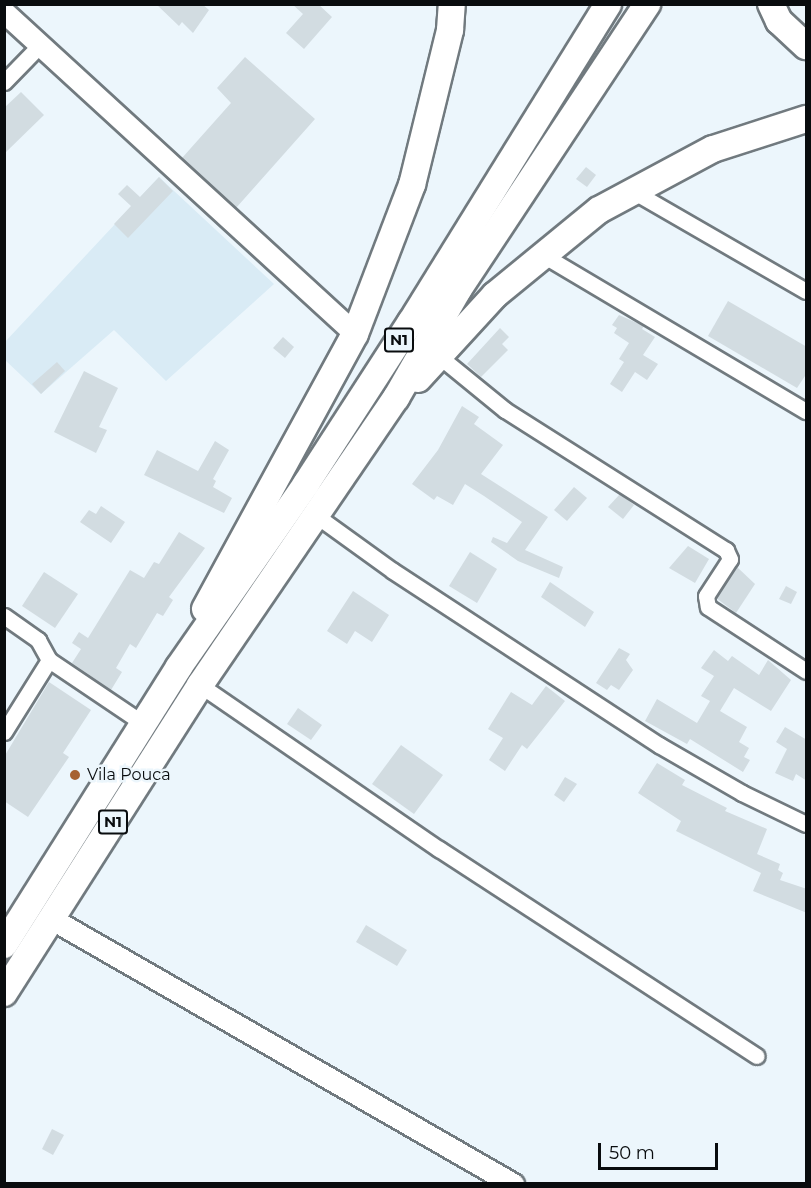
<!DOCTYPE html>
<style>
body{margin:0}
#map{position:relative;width:811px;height:1188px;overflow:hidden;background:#ecf6fc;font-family:Montserrat,sans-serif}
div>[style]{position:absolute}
.built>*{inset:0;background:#d9ebf5}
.building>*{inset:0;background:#d2dce1}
.roads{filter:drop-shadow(2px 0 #717a7f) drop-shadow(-2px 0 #717a7f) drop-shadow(0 2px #717a7f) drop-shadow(0 -2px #717a7f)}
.street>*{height:15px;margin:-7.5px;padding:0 7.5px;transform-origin:7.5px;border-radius:7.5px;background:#fff}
.secondary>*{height:21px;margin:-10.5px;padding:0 10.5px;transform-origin:10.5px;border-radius:10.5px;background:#fff}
.highway>*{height:26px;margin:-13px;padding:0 13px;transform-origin:13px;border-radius:13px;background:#fff}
.dots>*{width:16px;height:16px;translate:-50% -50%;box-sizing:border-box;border:3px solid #ecf6fc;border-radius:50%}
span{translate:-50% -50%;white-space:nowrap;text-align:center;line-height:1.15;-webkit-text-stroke:5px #ecf6fc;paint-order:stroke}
.shield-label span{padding:2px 4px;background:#ecf6fc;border:2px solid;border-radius:4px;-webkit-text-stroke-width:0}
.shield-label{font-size:15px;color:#090c0e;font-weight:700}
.poi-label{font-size:16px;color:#090c0e}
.left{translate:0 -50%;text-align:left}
.frame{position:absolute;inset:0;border:6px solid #090c0e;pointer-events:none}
.scale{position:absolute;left:598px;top:1143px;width:120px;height:27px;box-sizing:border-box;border:3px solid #090c0e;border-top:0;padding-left:8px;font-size:18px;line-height:21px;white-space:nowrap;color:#090c0e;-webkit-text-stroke:4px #ecf6fc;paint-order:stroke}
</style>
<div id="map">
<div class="built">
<div style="clip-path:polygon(159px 177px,274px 284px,166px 381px,114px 330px,41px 394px,5px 360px,4px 343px)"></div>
</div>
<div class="building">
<div style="clip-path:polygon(156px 4px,202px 4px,209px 10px,193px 33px,182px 22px,179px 26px)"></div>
<div style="clip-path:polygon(292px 4px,318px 4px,332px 17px,304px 49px,286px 33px,303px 14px)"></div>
<div style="clip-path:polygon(245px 57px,315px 119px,236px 208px,182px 158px,231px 103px,217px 88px)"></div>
<div style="clip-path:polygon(21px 92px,44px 115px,4px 154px,4px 108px)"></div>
<div style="clip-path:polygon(586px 167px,596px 175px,587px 187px,576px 179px)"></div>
<div style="clip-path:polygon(159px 177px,173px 191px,128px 238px,114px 224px,131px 206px,118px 194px,127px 185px,140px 197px)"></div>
<div style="clip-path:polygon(728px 301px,807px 347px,807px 373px,797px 388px,708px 336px)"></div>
<div style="clip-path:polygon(619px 315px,644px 326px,642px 329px,655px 337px,643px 355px,658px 364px,647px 380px,635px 372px,622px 392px,610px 384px,624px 362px,619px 359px,629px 343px,614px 333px,617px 328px,612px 325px)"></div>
<div style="clip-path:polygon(500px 328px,509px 337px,502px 344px,508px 350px,481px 377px,467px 364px)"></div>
<div style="clip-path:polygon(283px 337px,294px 347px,285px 358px,273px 348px)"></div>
<div style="clip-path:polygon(57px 362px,65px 371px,41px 394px,32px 384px)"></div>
<div style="clip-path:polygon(84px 371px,118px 388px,99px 427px,107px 430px,96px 453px,54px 432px)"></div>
<div style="clip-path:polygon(462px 406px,479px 417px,474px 424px,503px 445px,481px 474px,548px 517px,525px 550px,563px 567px,559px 578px,518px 561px,491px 542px,493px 537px,507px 543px,522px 522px,484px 496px,465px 484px,453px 505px,437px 496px,434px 500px,412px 484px,438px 450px)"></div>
<div style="clip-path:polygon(215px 441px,229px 450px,213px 479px,216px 481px,213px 487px,232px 498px,224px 513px,144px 475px,157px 450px,198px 471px)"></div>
<div style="clip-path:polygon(574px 487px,587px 498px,567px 521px,554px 510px)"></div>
<div style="clip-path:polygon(620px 494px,634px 505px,623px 519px,608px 507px)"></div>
<div style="clip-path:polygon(101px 506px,125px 522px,111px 543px,80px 522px,89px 510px,96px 514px)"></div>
<div style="clip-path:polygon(179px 532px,205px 548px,169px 597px,173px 600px,163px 616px,157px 613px,136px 648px,130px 644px,116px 668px,122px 672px,111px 690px,72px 663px,81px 649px,72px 643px,79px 632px,88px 638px,130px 570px,144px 578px,154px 562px,159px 564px)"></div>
<div style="clip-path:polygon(688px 546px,709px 559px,695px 583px,669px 568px)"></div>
<div style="clip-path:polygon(470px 552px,497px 569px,477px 603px,449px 586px)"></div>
<div style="clip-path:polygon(737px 567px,755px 584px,736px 613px,716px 598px)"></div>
<div style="clip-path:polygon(44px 572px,78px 594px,55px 628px,22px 606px)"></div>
<div style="clip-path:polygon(550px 582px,594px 612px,585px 627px,541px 597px)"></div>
<div style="clip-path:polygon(786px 586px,797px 592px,791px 604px,779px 599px)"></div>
<div style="clip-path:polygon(353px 591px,389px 615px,372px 642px,355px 631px,347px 644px,327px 631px)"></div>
<div style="clip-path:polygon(619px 648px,630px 654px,626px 660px,633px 670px,619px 690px,611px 685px,607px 690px,596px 683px)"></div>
<div style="clip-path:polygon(714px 650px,728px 661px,732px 656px,759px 675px,768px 660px,791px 680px,771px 711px,734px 688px,720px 711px,747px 727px,739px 742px,749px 748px,744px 757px,750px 760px,743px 772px,690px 739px,687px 744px,645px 721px,657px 699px,697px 723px,710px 701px,701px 696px,714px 676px,701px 668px)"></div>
<div style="clip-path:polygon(49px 682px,91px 710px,63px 753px,69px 757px,28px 817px,4px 801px,4px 757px)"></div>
<div style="clip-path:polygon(546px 686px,565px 701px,527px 749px,522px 745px,505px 771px,489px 760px,503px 738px,488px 729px,511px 692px,532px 705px)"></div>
<div style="clip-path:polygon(298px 708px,322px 725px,311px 740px,287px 724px)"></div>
<div style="clip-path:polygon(785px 727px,807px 740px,807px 781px,796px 774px,793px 781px,775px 773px,787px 749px,776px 742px)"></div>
<div style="clip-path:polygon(401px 745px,443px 775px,414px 814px,372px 784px)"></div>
<div style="clip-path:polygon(657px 763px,685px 780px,682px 785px,727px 808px,725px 811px,767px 829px,757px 854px,780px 864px,778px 870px,783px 873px,780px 880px,807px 889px,807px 913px,753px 891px,761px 873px,676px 831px,681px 821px,638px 793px)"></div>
<div style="clip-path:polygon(565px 777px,577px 784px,564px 802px,554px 795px)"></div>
<div style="clip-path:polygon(366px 925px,407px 950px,397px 966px,356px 942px)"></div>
<div style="clip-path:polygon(52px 1129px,64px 1135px,53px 1155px,42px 1149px)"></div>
</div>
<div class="roads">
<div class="street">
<div style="left:4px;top:82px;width:52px;rotate:-45.8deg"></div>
<div style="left:631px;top:190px;width:202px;rotate:30deg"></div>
<div style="left:543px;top:255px;width:306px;rotate:30.7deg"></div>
<div style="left:440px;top:357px;width:84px;rotate:39.2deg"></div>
<div style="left:505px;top:410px;width:262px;rotate:32.4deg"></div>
<div style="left:726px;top:550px;width:10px;rotate:66deg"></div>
<div style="left:730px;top:559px;width:44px;rotate:123deg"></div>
<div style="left:706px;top:596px;width:11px;rotate:80deg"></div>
<div style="left:708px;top:607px;width:117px;rotate:33.1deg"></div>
<div style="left:314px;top:514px;width:97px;rotate:35.8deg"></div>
<div style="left:393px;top:571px;width:318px;rotate:33.2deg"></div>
<div style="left:659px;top:745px;width:96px;rotate:30deg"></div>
<div style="left:742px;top:793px;width:71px;rotate:25.8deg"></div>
<div style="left:4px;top:616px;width:42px;rotate:35.2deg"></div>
<div style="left:38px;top:640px;width:23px;rotate:61deg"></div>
<div style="left:49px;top:660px;width:115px;rotate:34deg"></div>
<div style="left:200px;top:685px;width:290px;rotate:34.5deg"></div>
<div style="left:439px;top:849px;width:379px;rotate:33.1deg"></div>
<div style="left:4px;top:732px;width:85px;rotate:-58deg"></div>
</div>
<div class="secondary">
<div style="left:4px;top:12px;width:476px;rotate:42.5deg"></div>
<div style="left:52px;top:919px;width:532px;rotate:29.89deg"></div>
</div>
<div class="highway">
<div style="left:771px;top:4px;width:19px;rotate:65deg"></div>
<div style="left:779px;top:21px;width:37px;rotate:43deg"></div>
<div style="left:418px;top:379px;width:114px;rotate:-47.5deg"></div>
<div style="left:495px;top:295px;width:134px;rotate:-39.3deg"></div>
<div style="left:599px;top:210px;width:129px;rotate:-28.2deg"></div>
<div style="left:713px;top:149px;width:98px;rotate:-17.9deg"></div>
<div style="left:205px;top:609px;width:313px;rotate:-61.4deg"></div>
<div style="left:355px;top:334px;width:160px;rotate:-69.1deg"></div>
<div style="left:412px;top:185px;width:160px;rotate:-76.2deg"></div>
<div style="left:450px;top:30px;width:26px;rotate:-86deg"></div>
<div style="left:4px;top:945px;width:328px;rotate:-57.8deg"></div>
<div style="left:179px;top:667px;width:223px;rotate:-55.2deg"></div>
<div style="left:306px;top:484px;width:193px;rotate:-57.1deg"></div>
<div style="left:411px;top:322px;width:374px;rotate:-58.2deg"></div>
<div style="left:4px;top:993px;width:365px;rotate:-57.5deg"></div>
<div style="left:200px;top:685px;width:348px;rotate:-55.7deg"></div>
<div style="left:396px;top:398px;width:125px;rotate:-60.1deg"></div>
<div style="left:458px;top:290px;width:343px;rotate:-56.5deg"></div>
</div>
</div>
<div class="dots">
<div style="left:75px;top:775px;background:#a66232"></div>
</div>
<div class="shield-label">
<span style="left:399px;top:340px">N1</span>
<span style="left:113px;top:822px">N1</span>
</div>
<div class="poi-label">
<span class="left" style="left:87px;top:775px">Vila Pouca</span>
</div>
<div class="frame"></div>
<div class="scale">50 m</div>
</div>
